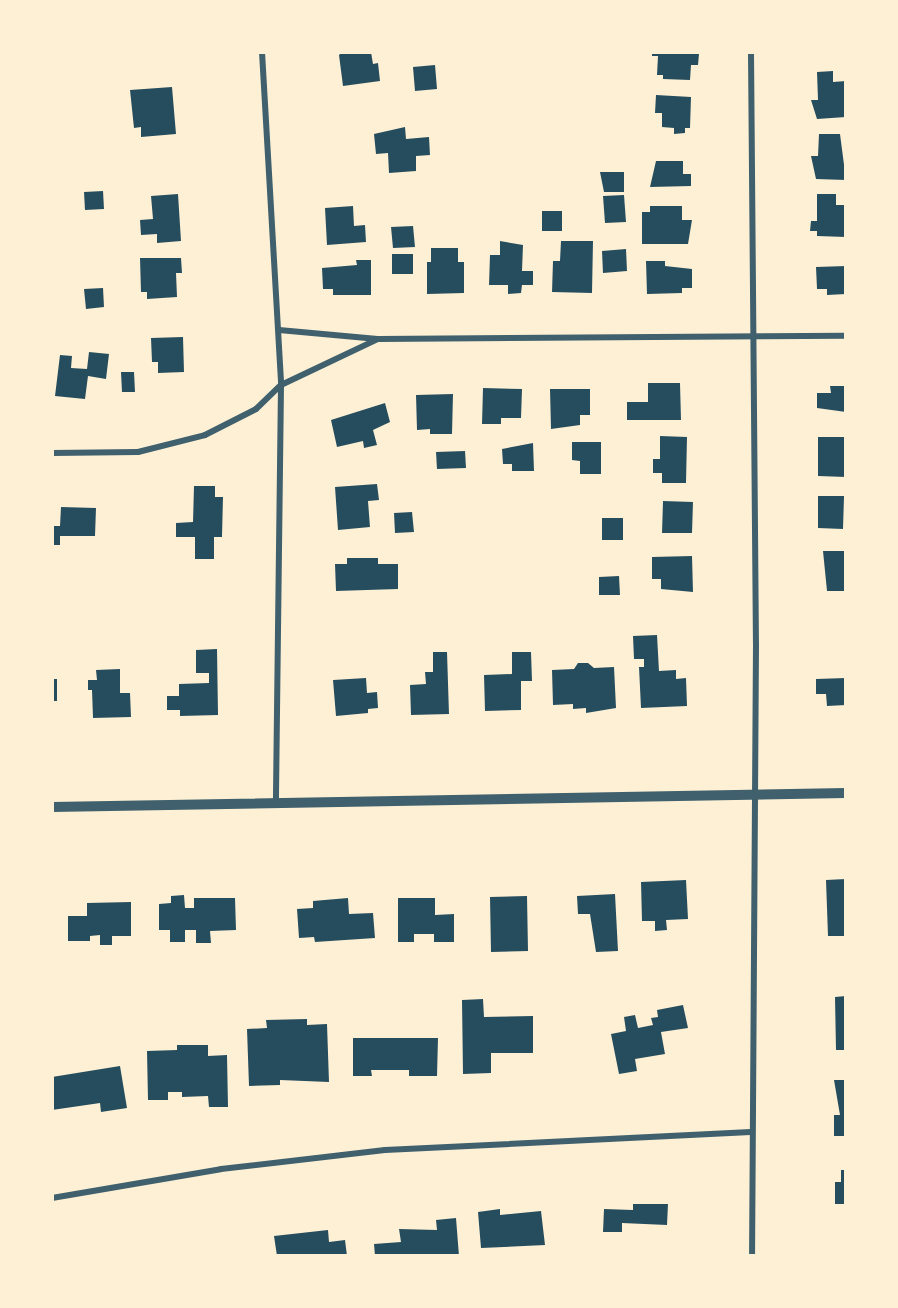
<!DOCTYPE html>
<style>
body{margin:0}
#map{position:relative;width:898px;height:1308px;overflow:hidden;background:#fdf0d5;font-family:"Nunito Sans",sans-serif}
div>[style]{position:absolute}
.building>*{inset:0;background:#264d5e}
.minor>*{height:6px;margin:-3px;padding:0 3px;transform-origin:3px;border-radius:3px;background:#3f606c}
.tertiary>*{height:10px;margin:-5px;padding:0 5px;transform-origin:5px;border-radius:5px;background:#3f606c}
span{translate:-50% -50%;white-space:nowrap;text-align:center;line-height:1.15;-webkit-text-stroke:6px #fdf0d5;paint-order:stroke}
.frame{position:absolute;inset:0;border:54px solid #fdf0d5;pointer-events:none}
</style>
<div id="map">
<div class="building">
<div style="clip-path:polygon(342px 52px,371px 52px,373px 64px,378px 63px,380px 81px,343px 86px,339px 55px)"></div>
<div style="clip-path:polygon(652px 52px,699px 54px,698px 65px,691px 65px,690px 80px,663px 79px,663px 75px,657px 75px,658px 56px,652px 56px)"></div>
<div style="clip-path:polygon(435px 65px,437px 89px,415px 91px,413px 67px)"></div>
<div style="clip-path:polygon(833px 71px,833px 82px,846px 81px,846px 117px,817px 119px,811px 100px,818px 100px,817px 72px)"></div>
<div style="clip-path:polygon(172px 87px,176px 134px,141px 137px,141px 127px,134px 128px,130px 90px)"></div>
<div style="clip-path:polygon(656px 95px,691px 97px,690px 128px,685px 128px,685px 133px,674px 134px,674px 128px,662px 127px,662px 113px,655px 113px)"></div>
<div style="clip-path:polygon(405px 127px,406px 139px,429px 137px,430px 155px,416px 156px,416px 171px,389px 173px,388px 153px,376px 154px,374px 134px)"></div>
<div style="clip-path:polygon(819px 134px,840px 134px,846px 180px,816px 179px,811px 156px,818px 156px)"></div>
<div style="clip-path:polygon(656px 161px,683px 161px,683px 174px,691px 174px,691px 186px,650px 187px)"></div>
<div style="clip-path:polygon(600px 172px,624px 172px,624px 192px,604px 192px)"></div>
<div style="clip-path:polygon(103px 191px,104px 209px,85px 210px,84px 192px)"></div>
<div style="clip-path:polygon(178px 194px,181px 241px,157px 243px,157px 234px,141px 235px,140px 220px,153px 219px,151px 196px)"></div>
<div style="clip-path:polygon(817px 194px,836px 194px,836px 205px,846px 205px,846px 237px,817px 236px,817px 231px,810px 231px,811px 221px,817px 221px)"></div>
<div style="clip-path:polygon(624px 195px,626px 222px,605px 223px,603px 196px)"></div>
<div style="clip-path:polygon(353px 206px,354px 226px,365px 225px,366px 242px,327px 245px,325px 208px)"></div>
<div style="clip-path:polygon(650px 206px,682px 206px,682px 220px,692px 220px,688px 244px,642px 244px,642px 212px,650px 212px)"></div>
<div style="clip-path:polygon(542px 211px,562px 211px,562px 231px,542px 231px)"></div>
<div style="clip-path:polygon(413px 226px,415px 247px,393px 248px,391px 227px)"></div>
<div style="clip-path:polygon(500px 241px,523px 245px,522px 271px,533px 271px,533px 285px,522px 285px,521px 293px,508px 294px,508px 285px,489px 285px,490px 255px,500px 255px)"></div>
<div style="clip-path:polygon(561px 241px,593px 241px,592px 293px,552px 292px,553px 261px,560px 261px)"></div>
<div style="clip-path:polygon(431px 248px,458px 248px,458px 262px,464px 262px,464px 293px,427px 294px,427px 262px,431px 262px)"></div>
<div style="clip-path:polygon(626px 249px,627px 271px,603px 273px,602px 251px)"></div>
<div style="clip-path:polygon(392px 254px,413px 254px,413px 274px,392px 274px)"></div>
<div style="clip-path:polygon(140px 258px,181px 258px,182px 273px,176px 273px,177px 297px,147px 299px,147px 292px,141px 292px)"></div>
<div style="clip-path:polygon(356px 260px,371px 260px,371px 295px,333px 295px,333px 289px,323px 289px,322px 268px,357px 265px)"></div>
<div style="clip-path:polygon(646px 261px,665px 261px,665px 266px,692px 269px,692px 288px,682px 288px,682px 293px,647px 294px)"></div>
<div style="clip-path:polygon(846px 266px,846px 294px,827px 295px,827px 289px,817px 289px,816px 267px)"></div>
<div style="clip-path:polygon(103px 288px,104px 307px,86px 309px,84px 289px)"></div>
<div style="clip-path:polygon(183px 337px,184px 372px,158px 373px,158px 362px,152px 362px,151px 338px)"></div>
<div style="clip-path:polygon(89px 352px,109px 354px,106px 379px,88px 376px,85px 399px,55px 396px,60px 355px,72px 356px,71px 368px,87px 369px)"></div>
<div style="clip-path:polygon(121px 372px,134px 372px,135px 392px,122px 392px)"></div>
<div style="clip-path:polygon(648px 383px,680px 383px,681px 420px,627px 420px,627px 402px,648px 402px)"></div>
<div style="clip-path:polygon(830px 386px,846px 386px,846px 412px,817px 408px,817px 393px,831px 393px)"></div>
<div style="clip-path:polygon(483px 388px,522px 389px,521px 418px,501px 418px,501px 424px,482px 424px)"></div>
<div style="clip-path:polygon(550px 389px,590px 389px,590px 415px,580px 415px,580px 425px,551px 429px)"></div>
<div style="clip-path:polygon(453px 394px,452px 434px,430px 434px,430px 429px,417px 430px,416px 395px)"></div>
<div style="clip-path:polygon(385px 403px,390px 422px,373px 430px,377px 445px,364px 448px,363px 441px,337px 447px,331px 420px)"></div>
<div style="clip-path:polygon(660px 436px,687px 437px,686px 483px,662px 483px,662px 473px,653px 473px,653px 459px,660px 459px)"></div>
<div style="clip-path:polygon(818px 437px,846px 437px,846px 477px,818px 476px)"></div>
<div style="clip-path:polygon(572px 442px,601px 442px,601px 474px,580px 474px,580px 461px,572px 460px)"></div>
<div style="clip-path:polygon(533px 443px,534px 471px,512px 471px,512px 464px,503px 464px,502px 449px)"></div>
<div style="clip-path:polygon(465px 451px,466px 468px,437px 469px,436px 452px)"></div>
<div style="clip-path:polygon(377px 484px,379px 500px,368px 501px,370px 527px,338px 530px,335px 487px)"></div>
<div style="clip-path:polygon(194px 486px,215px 486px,215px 497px,223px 497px,222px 537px,214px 537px,214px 559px,195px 559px,195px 537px,176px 537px,176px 523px,193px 522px)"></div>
<div style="clip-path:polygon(818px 496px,844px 496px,843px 529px,818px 528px)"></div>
<div style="clip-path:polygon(663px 501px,693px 502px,692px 533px,662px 533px)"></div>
<div style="clip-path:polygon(61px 507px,96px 508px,95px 536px,60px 536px,60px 545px,52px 545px,52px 526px,60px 526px)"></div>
<div style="clip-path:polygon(412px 512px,414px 532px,395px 533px,394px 513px)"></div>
<div style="clip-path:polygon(602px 518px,623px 518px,623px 540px,602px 540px)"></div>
<div style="clip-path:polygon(823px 551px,846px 551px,845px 591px,827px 591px)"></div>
<div style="clip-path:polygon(692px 556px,693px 592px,661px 589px,661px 579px,652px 579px,652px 557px)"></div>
<div style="clip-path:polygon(347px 558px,378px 558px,378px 564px,398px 564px,398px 589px,336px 591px,335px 564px,347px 564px)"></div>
<div style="clip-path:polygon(619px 576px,620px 595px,599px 595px,599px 577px)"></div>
<div style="clip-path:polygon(657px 635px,659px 671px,676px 670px,676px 679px,686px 678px,687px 706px,641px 708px,639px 667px,644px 667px,644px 659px,634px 659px,633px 636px)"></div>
<div style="clip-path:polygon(217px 649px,218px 715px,180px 716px,180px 710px,167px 710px,167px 696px,179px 696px,179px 684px,209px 683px,209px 673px,196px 673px,196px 650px)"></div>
<div style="clip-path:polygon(433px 652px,447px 652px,449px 714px,411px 715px,410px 685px,426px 684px,425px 672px,433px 672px)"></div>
<div style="clip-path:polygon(512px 652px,531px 652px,532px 681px,521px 681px,521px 710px,485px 711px,484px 675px,512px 674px)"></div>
<div style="clip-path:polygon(578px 663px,588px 663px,594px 668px,614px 667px,616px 708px,586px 713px,586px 708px,573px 709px,573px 704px,553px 705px,552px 670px,574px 669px)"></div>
<div style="clip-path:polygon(120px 669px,120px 693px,130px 693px,131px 717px,93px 718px,92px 690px,88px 690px,88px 680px,97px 680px,96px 670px)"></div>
<div style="clip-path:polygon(366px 678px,367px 693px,377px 692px,378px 708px,368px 709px,368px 713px,336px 716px,333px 680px)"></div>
<div style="clip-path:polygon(846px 678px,846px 705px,827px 706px,826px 694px,816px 694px,816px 679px)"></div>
<div style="clip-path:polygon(52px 679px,57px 679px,57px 701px,52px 701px)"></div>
<div style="clip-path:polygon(846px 879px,846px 936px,828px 936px,826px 880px)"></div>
<div style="clip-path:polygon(686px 880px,688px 919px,666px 920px,667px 930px,655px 931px,655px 921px,642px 921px,641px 882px)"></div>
<div style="clip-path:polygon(615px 894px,618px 951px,596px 952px,590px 914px,578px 914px,577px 896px)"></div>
<div style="clip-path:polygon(184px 895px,185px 908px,194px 908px,194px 898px,235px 898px,236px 930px,210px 931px,211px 943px,196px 943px,196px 930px,185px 930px,185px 942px,170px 942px,170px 930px,159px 930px,159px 904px,171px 903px,171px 896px)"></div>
<div style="clip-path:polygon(527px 896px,528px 951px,491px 952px,490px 897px)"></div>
<div style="clip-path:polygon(348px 898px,349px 914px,373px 913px,375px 938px,315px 942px,314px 937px,299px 938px,297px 909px,313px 908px,313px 901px)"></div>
<div style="clip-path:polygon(398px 898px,435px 898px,435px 915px,454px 914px,454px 942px,434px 942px,434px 934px,414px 934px,414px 942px,398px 942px)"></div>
<div style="clip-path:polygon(131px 902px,131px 936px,112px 936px,112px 945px,100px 945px,100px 935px,90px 936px,90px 941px,68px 941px,68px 916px,87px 916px,87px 903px)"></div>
<div style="clip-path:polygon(846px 996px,846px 1050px,836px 1050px,835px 997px)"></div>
<div style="clip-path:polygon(483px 999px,484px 1017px,533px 1016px,533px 1053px,491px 1053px,491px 1073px,463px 1074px,462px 1000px)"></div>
<div style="clip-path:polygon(683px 1005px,688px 1028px,661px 1032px,665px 1054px,635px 1059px,637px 1071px,619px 1074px,611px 1034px,626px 1031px,624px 1017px,635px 1015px,638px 1028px,653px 1025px,651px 1018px,658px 1017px,657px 1010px)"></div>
<div style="clip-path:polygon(307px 1019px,307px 1025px,327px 1024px,329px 1082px,280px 1080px,280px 1085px,249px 1086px,247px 1029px,267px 1028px,266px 1020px)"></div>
<div style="clip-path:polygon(353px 1038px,438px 1038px,437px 1076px,409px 1076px,409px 1070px,371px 1070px,372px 1076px,353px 1076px)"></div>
<div style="clip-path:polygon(177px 1045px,208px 1045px,208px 1056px,227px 1055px,228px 1107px,209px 1107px,208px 1096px,182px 1097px,182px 1092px,168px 1092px,168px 1100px,148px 1100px,147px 1051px,177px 1050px)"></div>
<div style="clip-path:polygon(120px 1066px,127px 1108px,101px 1112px,100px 1103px,52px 1110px,52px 1077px)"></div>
<div style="clip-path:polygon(834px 1080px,846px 1080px,846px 1136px,834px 1136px,834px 1115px,840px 1115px)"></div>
<div style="clip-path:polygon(841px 1170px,846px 1170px,846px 1204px,835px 1204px,835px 1182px,841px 1182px)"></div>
<div style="clip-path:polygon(633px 1204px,668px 1204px,667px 1225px,622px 1223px,622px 1232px,603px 1232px,604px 1209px,633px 1210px)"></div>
<div style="clip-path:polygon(500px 1209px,500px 1215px,541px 1211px,545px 1245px,481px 1248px,478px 1212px)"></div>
<div style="clip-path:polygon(456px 1218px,459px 1256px,375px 1256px,374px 1244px,401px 1242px,399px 1229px,437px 1230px,436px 1220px)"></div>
<div style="clip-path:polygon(328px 1230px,329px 1242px,345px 1240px,347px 1256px,277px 1256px,274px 1236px)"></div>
</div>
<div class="minor">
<div style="left:262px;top:52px;width:334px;rotate:86.7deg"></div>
<div style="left:281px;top:385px;width:419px;rotate:90.7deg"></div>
<div style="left:751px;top:52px;width:592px;rotate:89.52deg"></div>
<div style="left:756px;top:644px;width:612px;rotate:90.37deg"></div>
<div style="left:279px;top:330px;width:99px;rotate:5.2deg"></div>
<div style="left:52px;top:453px;width:86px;rotate:-0.7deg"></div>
<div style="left:138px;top:452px;width:69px;rotate:-14.2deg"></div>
<div style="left:205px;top:435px;width:57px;rotate:-27deg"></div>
<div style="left:256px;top:409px;width:35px;rotate:-44deg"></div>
<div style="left:281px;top:385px;width:107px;rotate:-25.4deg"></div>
<div style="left:378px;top:339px;width:468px;rotate:-0.4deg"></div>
<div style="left:52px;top:1198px;width:171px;rotate:-9.7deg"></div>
<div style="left:221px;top:1169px;width:165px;rotate:-6.6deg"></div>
<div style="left:385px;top:1150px;width:366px;rotate:-2.8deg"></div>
</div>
<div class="tertiary">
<div style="left:52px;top:807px;width:794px;rotate:-1.01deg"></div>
</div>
<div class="frame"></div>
</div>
